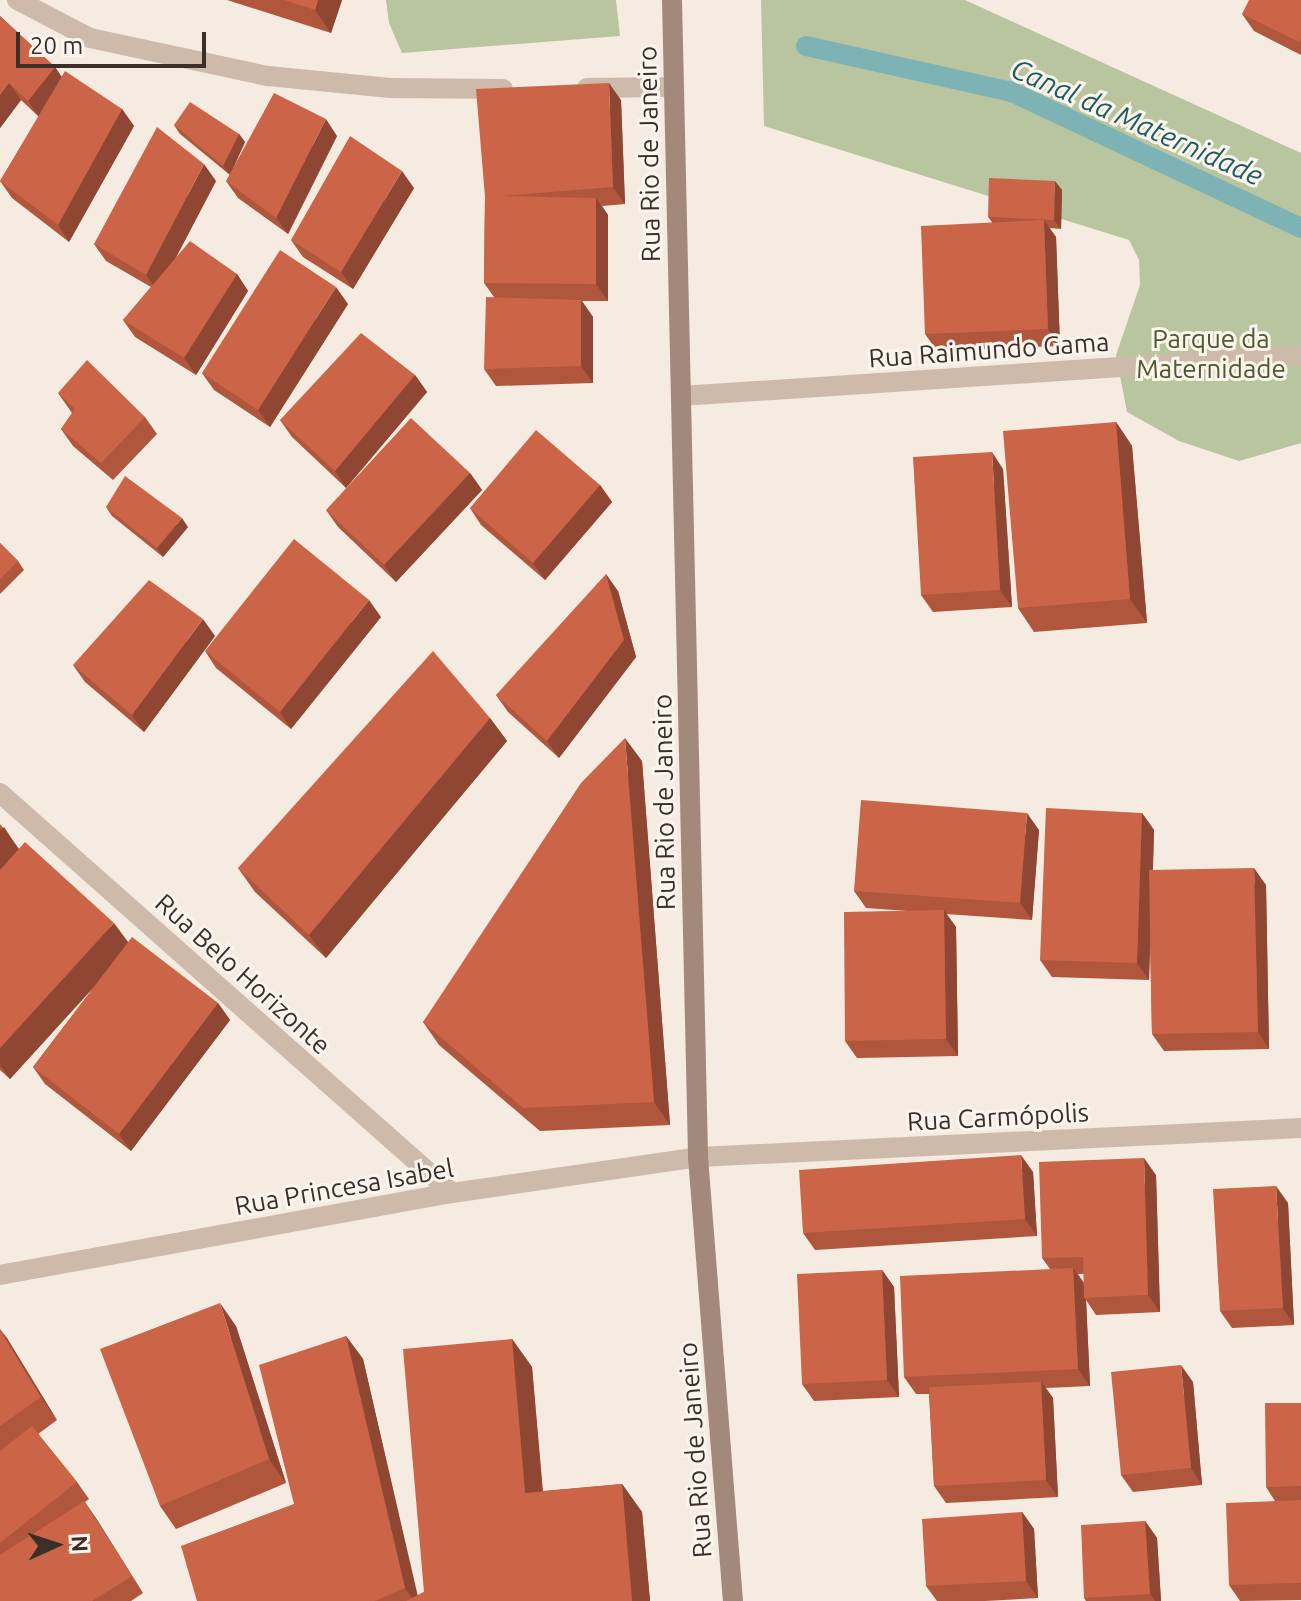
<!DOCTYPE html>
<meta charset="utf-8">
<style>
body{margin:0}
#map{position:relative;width:1301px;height:1601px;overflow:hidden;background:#f5ebe0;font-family:Ubuntu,sans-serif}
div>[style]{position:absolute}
.green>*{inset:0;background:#b9c59f}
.stream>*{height:20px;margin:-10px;padding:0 10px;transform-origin:10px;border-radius:10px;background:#7db3b4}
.street>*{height:20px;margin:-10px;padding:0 10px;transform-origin:10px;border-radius:10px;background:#cebaab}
.secondary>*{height:20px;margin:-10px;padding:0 10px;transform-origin:10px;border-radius:10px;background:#a2897c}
.wall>*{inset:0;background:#af563d}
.shaded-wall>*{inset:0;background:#8f4632}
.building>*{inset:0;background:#cc6447}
span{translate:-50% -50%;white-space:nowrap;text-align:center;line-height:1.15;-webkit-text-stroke:6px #fbf5ed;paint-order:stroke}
.street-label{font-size:26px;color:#3b2f2a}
.park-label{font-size:26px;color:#4b5b2d}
.water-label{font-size:28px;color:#1d5d60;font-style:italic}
.north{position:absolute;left:16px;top:1505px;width:80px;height:80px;-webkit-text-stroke:6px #fbf5ed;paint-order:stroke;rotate:87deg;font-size:22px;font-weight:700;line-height:32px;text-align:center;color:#3b2f2a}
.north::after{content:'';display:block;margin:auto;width:28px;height:36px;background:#3b2f2a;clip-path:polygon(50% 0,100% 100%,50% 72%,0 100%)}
.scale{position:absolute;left:16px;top:32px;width:190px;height:36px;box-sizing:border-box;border:4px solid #3b2f2a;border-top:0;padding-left:10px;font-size:24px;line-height:28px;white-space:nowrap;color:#3b2f2a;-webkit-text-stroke:6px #fbf5ed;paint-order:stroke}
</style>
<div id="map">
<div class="green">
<div style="clip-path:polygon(386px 0,616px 0,620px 36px,402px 53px,389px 23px)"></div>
<div style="clip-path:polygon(761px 0,965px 0,1301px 153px,1301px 443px,1239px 461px,1179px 441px,1127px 412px,1116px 355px,1140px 285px,1139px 260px,1129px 240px,764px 126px)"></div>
</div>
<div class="stream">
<div style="left:806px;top:46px;width:211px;rotate:12.6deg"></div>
<div style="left:1012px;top:92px;width:319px;rotate:25.2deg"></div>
</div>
<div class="street">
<div style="left:17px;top:0;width:82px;rotate:27.5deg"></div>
<div style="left:90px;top:38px;width:182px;rotate:12.1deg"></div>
<div style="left:268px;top:76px;width:123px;rotate:5.6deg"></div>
<div style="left:390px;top:88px;width:113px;rotate:0.5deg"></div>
<div style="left:587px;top:88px;width:87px;rotate:-0.7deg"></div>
<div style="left:681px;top:396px;width:621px;rotate:-3.78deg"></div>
<div style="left:0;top:793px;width:604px;rotate:41.51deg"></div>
<div style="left:0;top:1275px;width:459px;rotate:-10.3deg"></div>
<div style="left:452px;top:1193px;width:249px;rotate:-8.3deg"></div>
<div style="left:698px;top:1157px;width:604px;rotate:-2.75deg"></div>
</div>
<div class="secondary">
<div style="left:672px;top:0;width:1157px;rotate:88.71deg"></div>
<div style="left:698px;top:1157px;width:445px;rotate:85.5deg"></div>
</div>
<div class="wall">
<div style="clip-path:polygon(227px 0,342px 0,331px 33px)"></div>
<div style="clip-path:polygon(1301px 0,1301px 55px,1254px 31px,1242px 14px)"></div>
<div style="clip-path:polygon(0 16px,55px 67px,62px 77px,122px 109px,134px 126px,69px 242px,12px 198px,0 181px,39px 117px,21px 100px,0 128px)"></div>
<div style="clip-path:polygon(621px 100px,625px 204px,602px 206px,608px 215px,608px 301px,582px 301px,593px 317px,593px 383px,496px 386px,484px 369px,494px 297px,484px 283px,485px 197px)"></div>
<div style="clip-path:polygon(174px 125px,239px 134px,245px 142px,230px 175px,180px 134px)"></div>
<div style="clip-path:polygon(337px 136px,288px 234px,238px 198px,226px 181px)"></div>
<div style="clip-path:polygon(216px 181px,175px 259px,237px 274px,248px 291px,196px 375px,135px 337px,123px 320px,151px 287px,106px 261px,94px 244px)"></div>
<div style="clip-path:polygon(414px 188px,353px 289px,303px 257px,291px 240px)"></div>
<div style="clip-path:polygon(1062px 190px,1061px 229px,1049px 228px,1056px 237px,1060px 346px,937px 351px,925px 334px,992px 222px,988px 217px)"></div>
<div style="clip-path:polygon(348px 304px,270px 427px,214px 390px,202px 373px)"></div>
<div style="clip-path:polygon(415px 375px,427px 392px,346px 488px,292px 437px,280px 420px)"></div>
<div style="clip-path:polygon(58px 393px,145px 417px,157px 434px,113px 480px,73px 446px,61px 429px,72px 413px)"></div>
<div style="clip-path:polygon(1116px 422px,1132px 446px,1147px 623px,1034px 632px,1018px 608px)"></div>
<div style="clip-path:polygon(1003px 469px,1012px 607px,933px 612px,921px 595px)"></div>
<div style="clip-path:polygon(470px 473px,482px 490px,396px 582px,338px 527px,326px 510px)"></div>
<div style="clip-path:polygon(600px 485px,612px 502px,545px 580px,481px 525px,470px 508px)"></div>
<div style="clip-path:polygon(106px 507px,188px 527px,163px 557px,112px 516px)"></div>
<div style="clip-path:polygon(0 543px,18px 561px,24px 570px,0 594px)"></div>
<div style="clip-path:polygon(618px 591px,636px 657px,559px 758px,508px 712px,496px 695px)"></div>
<div style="clip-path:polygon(381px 617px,291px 729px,216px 668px,205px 651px)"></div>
<div style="clip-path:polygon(215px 636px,144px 732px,85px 682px,73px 665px)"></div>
<div style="clip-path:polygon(490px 718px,507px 741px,326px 958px,255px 892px,238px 868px)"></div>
<div style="clip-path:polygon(642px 761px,670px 1125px,540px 1131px,439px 1045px,423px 1022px)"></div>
<div style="clip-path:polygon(1142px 813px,1154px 830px,1153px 870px,1266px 885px,1269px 1049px,1164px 1051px,1152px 1034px,1150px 940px,1149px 980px,1052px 977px,1040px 960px)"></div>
<div style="clip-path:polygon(0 824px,19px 849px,128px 942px,218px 1003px,230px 1020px,131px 1151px,45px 1084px,33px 1067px,94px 987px,10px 1079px,0 1070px)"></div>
<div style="clip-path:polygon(1039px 830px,1032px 920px,946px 914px,956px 927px,958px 1056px,857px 1058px,845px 1041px,908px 911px,866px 908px,854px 891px)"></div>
<div style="clip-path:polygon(1033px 1172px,1037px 1236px,815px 1250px,803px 1233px)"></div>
<div style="clip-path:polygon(evenodd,1156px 1175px,1160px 1312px,1096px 1315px,1086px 1300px,1090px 1386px,1046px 1388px,1053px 1398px,1058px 1497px,946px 1503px,934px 1486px,929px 1394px,916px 1394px,904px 1377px,1050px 1269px,1042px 1258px,1156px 1175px,1078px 1274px,1084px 1274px,1084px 1283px,1078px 1274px)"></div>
<div style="clip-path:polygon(1288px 1203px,1294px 1325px,1232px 1328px,1220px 1311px)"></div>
<div style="clip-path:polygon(882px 1270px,894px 1287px,899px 1397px,814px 1401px,802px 1384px)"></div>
<div style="clip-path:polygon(236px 1326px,286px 1483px,176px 1529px,160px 1506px)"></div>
<div style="clip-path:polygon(0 1329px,57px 1420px,38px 1434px,77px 1482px,89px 1499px,85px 1502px,143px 1593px,131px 1601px,0 1601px)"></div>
<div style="clip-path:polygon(346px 1336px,363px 1359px,417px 1596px,424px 1592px,512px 1339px,532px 1367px,543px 1491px,622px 1484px,642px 1512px,650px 1601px,197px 1601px,294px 1504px)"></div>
<div style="clip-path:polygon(1193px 1382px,1202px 1485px,1133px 1492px,1121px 1475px)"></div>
<div style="clip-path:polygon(1301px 1403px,1301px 1600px,1240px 1601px,1229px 1585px,1275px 1501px,1266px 1487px)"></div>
<div style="clip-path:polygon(1022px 1512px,1034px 1529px,1038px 1598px,985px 1601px,937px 1601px,926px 1586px)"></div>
<div style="clip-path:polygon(1145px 1521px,1157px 1538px,1161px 1601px,1086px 1601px,1084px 1598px)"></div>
</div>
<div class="shaded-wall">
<div style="clip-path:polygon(318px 0,342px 0,331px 33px,315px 10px)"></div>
<div style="clip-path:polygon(55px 67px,66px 84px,40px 118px,28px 101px)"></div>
<div style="clip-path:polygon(9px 83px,21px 100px,0 128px,0 95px)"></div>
<div style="clip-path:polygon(609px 83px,621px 100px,625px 204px,613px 187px)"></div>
<div style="clip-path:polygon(122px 109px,134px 126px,69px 242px,58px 225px)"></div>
<div style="clip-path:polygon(326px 119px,337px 136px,288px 234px,276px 218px)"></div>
<div style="clip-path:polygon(239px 134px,245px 142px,230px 175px,223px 166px)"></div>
<div style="clip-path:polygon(204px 164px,216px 181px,158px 292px,146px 275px)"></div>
<div style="clip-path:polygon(402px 171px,414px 188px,353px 289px,341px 272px)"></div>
<div style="clip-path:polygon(1055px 181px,1062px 190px,1061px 229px,1054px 220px)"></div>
<div style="clip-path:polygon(596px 198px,608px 215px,608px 301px,596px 284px)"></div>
<div style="clip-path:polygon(1044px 220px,1056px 237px,1060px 346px,1048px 329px)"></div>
<div style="clip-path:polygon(237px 274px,248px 291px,196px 375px,184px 358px)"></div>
<div style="clip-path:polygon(336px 287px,348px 304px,270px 427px,258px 410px)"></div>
<div style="clip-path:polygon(581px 300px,593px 317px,593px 383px,581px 366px)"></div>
<div style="clip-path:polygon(415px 375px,427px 392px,346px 488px,335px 471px)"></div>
<div style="clip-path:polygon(1116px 422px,1132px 446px,1147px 623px,1130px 599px)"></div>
<div style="clip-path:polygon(992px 452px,1003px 469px,1012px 607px,1000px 590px)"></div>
<div style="clip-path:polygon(470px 473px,482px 490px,396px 582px,384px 565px)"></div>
<div style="clip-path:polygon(600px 485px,612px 502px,545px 580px,533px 563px)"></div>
<div style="clip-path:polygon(182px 518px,188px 527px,163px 557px,157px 548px)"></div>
<div style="clip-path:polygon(606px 574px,618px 591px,636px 657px,559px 758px,547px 741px)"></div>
<div style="clip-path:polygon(369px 600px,381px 617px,291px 729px,280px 712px)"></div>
<div style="clip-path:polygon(203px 619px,215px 636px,144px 732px,132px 715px)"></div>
<div style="clip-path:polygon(490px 718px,507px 741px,326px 958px,309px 935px)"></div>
<div style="clip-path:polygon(625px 738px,642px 761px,670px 1125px,654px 1102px)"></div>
<div style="clip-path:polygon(1027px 813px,1039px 830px,1032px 920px,1020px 903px)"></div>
<div style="clip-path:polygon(1142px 813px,1154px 830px,1149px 980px,1137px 963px)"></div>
<div style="clip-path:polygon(4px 827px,20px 851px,0 873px,0 831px)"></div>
<div style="clip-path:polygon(1254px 868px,1266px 885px,1269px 1049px,1258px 1032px)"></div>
<div style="clip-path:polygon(944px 910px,956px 927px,958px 1056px,946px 1039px)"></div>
<div style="clip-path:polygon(114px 923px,131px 946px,10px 1079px,0 1065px,0 1048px)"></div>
<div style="clip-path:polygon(218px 1003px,230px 1020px,131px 1151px,119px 1134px)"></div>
<div style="clip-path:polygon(1021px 1155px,1033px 1172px,1037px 1236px,1025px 1219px)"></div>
<div style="clip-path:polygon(1144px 1158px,1156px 1175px,1160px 1312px,1148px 1295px)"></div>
<div style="clip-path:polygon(1276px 1186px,1288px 1203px,1294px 1325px,1283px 1308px)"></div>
<div style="clip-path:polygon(1073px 1268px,1085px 1285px,1084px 1298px,1086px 1300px,1090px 1386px,1078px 1369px)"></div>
<div style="clip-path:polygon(882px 1270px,894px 1287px,899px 1397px,887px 1380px)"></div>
<div style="clip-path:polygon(220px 1303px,236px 1326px,286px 1483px,269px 1459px)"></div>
<div style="clip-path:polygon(0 1329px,7px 1338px,57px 1420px,41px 1397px)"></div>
<div style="clip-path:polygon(346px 1336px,363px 1359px,419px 1601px,414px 1601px,405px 1588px)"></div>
<div style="clip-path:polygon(512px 1339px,532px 1367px,545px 1521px,525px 1493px)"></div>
<div style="clip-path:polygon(1181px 1365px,1193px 1382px,1202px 1485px,1191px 1468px)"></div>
<div style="clip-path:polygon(1041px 1382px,1053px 1398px,1058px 1497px,1046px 1480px)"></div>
<div style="clip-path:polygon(622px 1484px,642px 1512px,650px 1601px,632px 1601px)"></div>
<div style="clip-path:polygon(84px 1501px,96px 1518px,143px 1593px,132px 1576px)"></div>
<div style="clip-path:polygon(1022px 1512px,1034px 1529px,1038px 1598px,1026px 1581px)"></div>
<div style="clip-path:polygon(1145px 1521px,1157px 1538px,1161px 1601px,1155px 1601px,1150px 1594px)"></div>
</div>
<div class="building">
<div style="clip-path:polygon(284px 0,318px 0,315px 10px)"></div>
<div style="clip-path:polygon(1249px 0,1301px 0,1301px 38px,1299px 42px,1242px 14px)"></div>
<div style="clip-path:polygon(0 16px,55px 67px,28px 101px,9px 83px,0 95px)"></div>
<div style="clip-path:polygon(65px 71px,122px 109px,58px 225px,0 181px)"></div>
<div style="clip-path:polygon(609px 83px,613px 187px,501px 196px,596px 198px,596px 284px,484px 283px,485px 197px,476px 89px)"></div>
<div style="clip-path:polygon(274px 93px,326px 119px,276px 218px,226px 181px)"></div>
<div style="clip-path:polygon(190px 102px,239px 134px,223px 166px,174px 125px)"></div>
<div style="clip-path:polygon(157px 127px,204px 164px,146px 275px,94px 244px)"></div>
<div style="clip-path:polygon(350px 136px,402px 171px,341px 272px,291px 240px)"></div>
<div style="clip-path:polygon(989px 178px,1055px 181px,1054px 220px,988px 217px)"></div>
<div style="clip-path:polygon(1044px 220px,1048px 329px,925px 334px,921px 226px)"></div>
<div style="clip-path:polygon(190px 241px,237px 274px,184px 358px,123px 320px)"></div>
<div style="clip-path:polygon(280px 250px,336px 287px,258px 410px,202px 373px)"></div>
<div style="clip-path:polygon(486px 297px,581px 300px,581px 366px,484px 369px)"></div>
<div style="clip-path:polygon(361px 333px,415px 375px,335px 471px,280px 420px)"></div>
<div style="clip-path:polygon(87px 360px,145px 417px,101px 463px,61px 429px,75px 409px,58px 393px)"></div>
<div style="clip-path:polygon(411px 418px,470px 473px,384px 565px,326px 510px)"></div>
<div style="clip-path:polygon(1116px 422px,1130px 599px,1018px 608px,1003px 431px)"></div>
<div style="clip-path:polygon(536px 430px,600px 485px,533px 563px,470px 508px)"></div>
<div style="clip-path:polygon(992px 452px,1000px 590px,921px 595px,913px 457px)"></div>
<div style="clip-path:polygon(125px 476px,182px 518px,157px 548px,106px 507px)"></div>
<div style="clip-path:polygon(294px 539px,369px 600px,280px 712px,205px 651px)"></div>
<div style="clip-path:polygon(0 543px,18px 561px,0 579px)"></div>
<div style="clip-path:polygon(606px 574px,624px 640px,547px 741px,496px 695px)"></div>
<div style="clip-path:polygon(149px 580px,203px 619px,132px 715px,73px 665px)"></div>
<div style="clip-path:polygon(433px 651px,490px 718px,309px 935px,238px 868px)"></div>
<div style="clip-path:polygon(625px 738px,654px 1102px,523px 1108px,423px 1022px,581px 783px)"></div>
<div style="clip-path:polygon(861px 800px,1027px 813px,1020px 903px,854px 891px)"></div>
<div style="clip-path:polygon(1046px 808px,1142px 813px,1137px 963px,1040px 960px)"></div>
<div style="clip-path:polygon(25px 842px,114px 923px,0 1048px,0 870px)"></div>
<div style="clip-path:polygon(1254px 868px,1258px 1032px,1152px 1034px,1149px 870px)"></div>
<div style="clip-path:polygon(944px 910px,946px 1039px,845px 1041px,844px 912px)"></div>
<div style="clip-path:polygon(132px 937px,218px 1003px,119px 1134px,33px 1067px)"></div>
<div style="clip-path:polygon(1021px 1155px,1025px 1219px,803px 1233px,799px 1170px)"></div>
<div style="clip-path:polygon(1144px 1158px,1148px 1295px,1084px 1298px,1083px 1257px,1042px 1258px,1039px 1162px)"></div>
<div style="clip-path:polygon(1276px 1186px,1283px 1308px,1220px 1311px,1213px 1189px)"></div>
<div style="clip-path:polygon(1073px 1268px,1078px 1369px,904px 1377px,900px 1276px)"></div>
<div style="clip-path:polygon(882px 1270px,887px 1380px,802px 1384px,797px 1274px)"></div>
<div style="clip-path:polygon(220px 1303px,269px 1459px,160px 1506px,100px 1349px)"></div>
<div style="clip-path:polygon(0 1331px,41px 1397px,0 1426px)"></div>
<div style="clip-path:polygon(346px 1336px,405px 1588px,375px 1601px,197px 1601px,181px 1546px,294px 1504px,259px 1365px)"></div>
<div style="clip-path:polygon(512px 1339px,525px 1493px,622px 1484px,632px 1601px,406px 1601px,424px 1592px,403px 1349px)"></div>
<div style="clip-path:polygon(1181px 1365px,1191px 1468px,1121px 1475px,1111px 1372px)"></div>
<div style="clip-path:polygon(1041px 1382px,1046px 1480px,934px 1486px,929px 1387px)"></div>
<div style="clip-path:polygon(1265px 1403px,1301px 1403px,1301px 1486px,1266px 1487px)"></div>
<div style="clip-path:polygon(32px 1426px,77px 1482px,0 1543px,0 1451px)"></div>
<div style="clip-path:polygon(1301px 1500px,1301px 1583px,1229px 1585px,1226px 1503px)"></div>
<div style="clip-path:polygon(84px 1501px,132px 1576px,92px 1601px,0 1601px,0 1555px)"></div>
<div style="clip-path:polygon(1022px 1512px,1026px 1581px,926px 1586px,922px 1519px)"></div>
<div style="clip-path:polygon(1145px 1521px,1150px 1594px,1084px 1598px,1081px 1525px)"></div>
</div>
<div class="street-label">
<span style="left:649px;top:154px;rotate:-91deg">Rua Rio de Janeiro</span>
<span style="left:989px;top:350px;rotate:-4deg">Rua Raimundo Gama</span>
<span style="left:664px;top:802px;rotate:-91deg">Rua Rio de Janeiro</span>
<span style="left:243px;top:974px;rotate:42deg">Rua Belo Horizonte</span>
<span style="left:998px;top:1117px;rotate:-3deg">Rua Carmópolis</span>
<span style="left:344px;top:1187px;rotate:-10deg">Rua Princesa Isabel</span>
<span style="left:695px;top:1450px;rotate:-94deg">Rua Rio de Janeiro</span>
</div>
<div class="park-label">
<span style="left:1211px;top:354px">Parque da<br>Maternidade</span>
</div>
<div class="water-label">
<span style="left:1137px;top:122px;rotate:24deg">Canal da Maternidade</span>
</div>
<div class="north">N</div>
<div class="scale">20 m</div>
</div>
